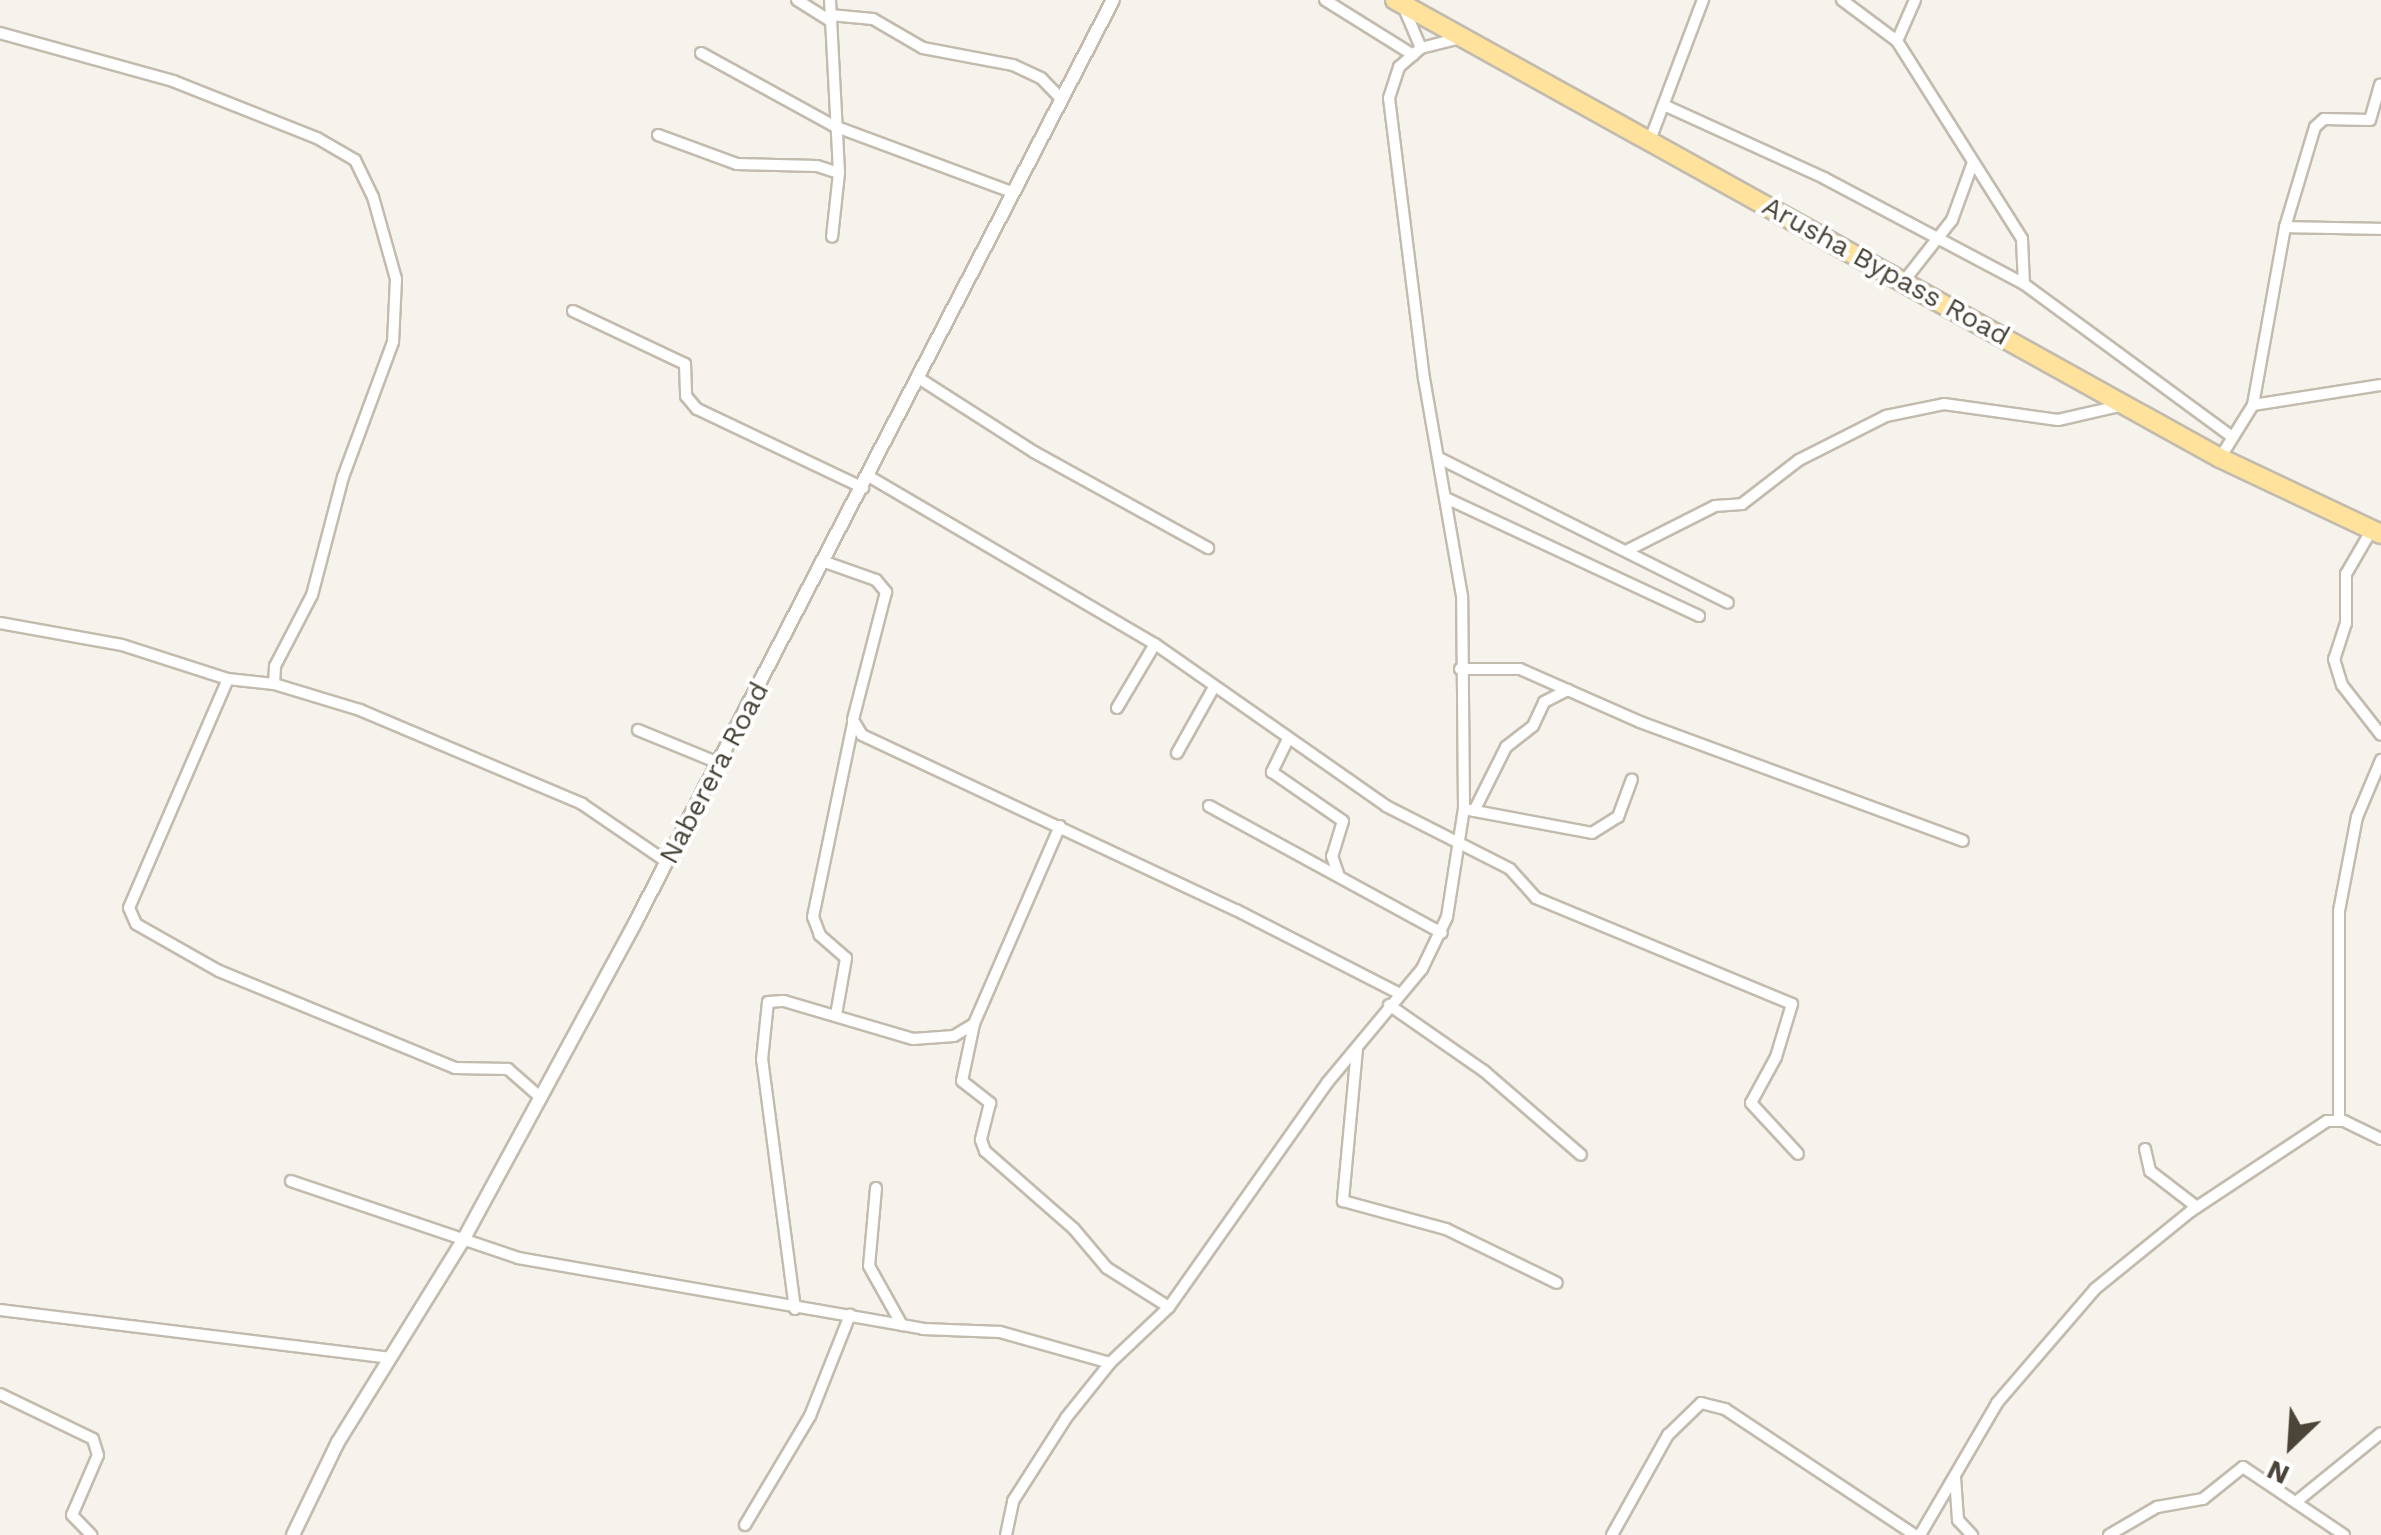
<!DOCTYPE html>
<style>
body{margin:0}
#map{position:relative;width:2381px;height:1535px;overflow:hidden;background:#f6f3ec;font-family:"Work Sans",sans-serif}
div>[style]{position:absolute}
.roads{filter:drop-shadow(2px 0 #c2bbae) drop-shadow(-2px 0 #c2bbae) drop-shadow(0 2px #c2bbae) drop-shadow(0 -2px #c2bbae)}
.minor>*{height:10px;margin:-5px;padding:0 5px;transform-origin:5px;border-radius:5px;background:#fff}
.tertiary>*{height:12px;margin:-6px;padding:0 6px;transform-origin:6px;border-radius:6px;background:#fff}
.primary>*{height:18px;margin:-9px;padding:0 9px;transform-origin:9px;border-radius:9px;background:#ffe39c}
span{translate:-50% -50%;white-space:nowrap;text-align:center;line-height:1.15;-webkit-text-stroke:8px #fff;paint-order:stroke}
.street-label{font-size:28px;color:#4b4439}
.north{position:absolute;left:2241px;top:1395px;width:100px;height:100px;-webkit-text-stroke:8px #fff;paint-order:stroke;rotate:205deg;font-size:28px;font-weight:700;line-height:40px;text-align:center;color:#4b4439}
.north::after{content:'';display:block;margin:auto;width:35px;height:45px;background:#4b4439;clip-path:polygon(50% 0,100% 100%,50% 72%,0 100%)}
</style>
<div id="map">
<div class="roads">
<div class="minor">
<div style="left:797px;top:0;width:39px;rotate:32deg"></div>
<div style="left:830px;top:0;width:173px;rotate:87deg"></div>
<div style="left:839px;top:173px;width:64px;rotate:96.2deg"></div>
<div style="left:1325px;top:0;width:104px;rotate:32deg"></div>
<div style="left:1842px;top:0;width:69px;rotate:36.7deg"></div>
<div style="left:1897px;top:41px;width:234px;rotate:57.7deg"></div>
<div style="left:2022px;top:239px;width:45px;rotate:87.5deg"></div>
<div style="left:1404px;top:8px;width:43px;rotate:67deg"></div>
<div style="left:830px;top:15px;width:43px;rotate:5.3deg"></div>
<div style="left:873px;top:19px;width:58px;rotate:30.1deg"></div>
<div style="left:923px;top:48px;width:92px;rotate:10.7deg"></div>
<div style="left:1013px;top:65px;width:31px;rotate:25deg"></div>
<div style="left:1041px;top:78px;width:30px;rotate:46deg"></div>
<div style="left:0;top:33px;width:180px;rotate:15.5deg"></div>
<div style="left:173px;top:81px;width:155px;rotate:21.6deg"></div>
<div style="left:317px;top:138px;width:44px;rotate:30.1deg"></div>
<div style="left:355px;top:160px;width:41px;rotate:64.1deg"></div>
<div style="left:373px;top:197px;width:85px;rotate:74.3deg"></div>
<div style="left:396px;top:279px;width:63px;rotate:92.7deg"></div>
<div style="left:393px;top:342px;width:144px;rotate:110.3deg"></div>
<div style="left:343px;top:477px;width:122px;rotate:104.7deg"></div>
<div style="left:312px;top:595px;width:80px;rotate:117.5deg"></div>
<div style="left:275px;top:666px;width:18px;rotate:93deg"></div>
<div style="left:1897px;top:41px;width:45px;rotate:-66.3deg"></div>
<div style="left:701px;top:53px;width:152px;rotate:28.8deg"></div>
<div style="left:834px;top:126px;width:192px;rotate:20.4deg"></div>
<div style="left:1664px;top:105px;width:176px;rotate:24.5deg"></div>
<div style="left:1824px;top:178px;width:226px;rotate:27.9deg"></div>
<div style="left:2024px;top:284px;width:258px;rotate:36.3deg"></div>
<div style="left:658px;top:135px;width:84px;rotate:20.2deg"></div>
<div style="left:737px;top:164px;width:80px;rotate:1.4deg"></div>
<div style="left:817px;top:166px;width:23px;rotate:18deg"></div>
<div style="left:1650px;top:140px;width:150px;rotate:-69.3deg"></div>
<div style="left:2285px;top:227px;width:96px;rotate:1.2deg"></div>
<div style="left:1904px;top:281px;width:78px;rotate:-51.8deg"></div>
<div style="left:1952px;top:220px;width:59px;rotate:-70deg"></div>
<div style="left:573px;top:311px;width:124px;rotate:25.3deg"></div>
<div style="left:685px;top:364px;width:32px;rotate:88deg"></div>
<div style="left:686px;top:396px;width:17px;rotate:50deg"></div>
<div style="left:697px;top:409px;width:184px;rotate:25.4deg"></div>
<div style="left:920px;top:379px;width:135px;rotate:32.6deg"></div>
<div style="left:1034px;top:452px;width:199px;rotate:28.9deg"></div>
<div style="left:2253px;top:405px;width:181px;rotate:-79.8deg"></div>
<div style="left:2285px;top:227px;width:104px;rotate:-73.3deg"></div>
<div style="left:2315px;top:127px;width:12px;rotate:-42deg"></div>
<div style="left:2324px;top:119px;width:46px;rotate:1.2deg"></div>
<div style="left:2370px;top:120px;width:37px;rotate:-74deg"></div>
<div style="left:1439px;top:458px;width:323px;rotate:26.6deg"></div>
<div style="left:2220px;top:458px;width:62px;rotate:-58.1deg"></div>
<div style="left:2253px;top:405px;width:130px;rotate:-8.9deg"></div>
<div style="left:870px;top:477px;width:330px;rotate:30.4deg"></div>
<div style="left:1155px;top:644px;width:282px;rotate:35deg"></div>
<div style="left:1386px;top:806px;width:139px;rotate:26.9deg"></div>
<div style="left:1510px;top:869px;width:39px;rotate:48deg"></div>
<div style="left:1536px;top:898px;width:277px;rotate:22.5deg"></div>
<div style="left:1792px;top:1004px;width:55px;rotate:106.8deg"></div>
<div style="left:1776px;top:1057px;width:52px;rotate:118.5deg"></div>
<div style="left:1751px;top:1103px;width:69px;rotate:47.3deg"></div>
<div style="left:1448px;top:499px;width:277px;rotate:25deg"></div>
<div style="left:2371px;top:531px;width:50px;rotate:120.2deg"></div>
<div style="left:2346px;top:574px;width:49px;rotate:90deg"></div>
<div style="left:2346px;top:623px;width:38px;rotate:108deg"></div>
<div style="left:2334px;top:659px;width:27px;rotate:73deg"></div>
<div style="left:2342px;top:685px;width:63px;rotate:52deg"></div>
<div style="left:1628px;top:550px;width:97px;rotate:-26.8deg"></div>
<div style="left:1715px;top:506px;width:27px;rotate:-4deg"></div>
<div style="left:1742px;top:504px;width:72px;rotate:-37.7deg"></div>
<div style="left:1799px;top:460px;width:97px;rotate:-26.8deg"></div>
<div style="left:1886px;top:416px;width:59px;rotate:-11.7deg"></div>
<div style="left:1944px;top:404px;width:115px;rotate:8deg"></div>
<div style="left:2058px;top:420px;width:68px;rotate:-12.8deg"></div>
<div style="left:825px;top:562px;width:54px;rotate:19.4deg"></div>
<div style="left:876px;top:580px;width:16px;rotate:50deg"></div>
<div style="left:886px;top:592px;width:132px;rotate:104.5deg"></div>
<div style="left:853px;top:720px;width:17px;rotate:59deg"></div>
<div style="left:862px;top:735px;width:413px;rotate:25.1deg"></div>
<div style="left:1236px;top:910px;width:182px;rotate:27.1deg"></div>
<div style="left:0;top:623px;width:124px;rotate:10.2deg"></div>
<div style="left:122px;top:645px;width:111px;rotate:17.8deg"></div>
<div style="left:228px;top:679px;width:46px;rotate:6.2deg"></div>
<div style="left:274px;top:684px;width:90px;rotate:16.8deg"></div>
<div style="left:360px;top:710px;width:241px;rotate:22.9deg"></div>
<div style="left:582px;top:804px;width:103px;rotate:34.3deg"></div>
<div style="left:1460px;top:669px;width:60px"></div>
<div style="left:1520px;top:669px;width:131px;rotate:23.8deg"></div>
<div style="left:1640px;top:722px;width:344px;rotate:20.2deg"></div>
<div style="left:228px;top:679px;width:249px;rotate:113.4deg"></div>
<div style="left:129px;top:908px;width:17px;rotate:66deg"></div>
<div style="left:136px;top:924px;width:95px;rotate:29.5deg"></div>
<div style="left:219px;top:971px;width:255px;rotate:22.3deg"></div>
<div style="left:455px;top:1068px;width:53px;rotate:1.1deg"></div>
<div style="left:508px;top:1069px;width:44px;rotate:41.3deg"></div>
<div style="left:1117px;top:708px;width:74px;rotate:-59.3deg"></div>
<div style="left:638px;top:730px;width:87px;rotate:22.2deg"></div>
<div style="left:1288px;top:739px;width:37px;rotate:116deg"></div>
<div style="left:1272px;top:772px;width:86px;rotate:34.6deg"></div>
<div style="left:1343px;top:821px;width:37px;rotate:107deg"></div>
<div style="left:1332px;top:856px;width:21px;rotate:71deg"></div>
<div style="left:1177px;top:753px;width:76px;rotate:-60.7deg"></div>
<div style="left:1209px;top:806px;width:265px;rotate:28.6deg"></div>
<div style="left:1464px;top:809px;width:130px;rotate:10.6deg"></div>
<div style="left:1592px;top:833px;width:31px;rotate:-32deg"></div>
<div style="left:1618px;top:817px;width:40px;rotate:-69.8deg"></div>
<div style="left:1474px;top:811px;width:72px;rotate:-63.4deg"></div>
<div style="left:1506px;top:747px;width:34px;rotate:-38deg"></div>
<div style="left:1533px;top:726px;width:26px;rotate:-65deg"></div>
<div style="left:1544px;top:702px;width:27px;rotate:-27deg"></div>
<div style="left:1060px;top:826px;width:216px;rotate:113.5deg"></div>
<div style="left:974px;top:1024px;width:58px;rotate:101.9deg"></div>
<div style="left:962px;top:1081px;width:36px;rotate:38deg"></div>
<div style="left:990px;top:1103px;width:38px;rotate:104deg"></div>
<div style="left:981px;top:1140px;width:12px;rotate:70deg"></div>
<div style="left:985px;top:1151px;width:118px;rotate:41.2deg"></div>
<div style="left:1074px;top:1229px;width:51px;rotate:49.8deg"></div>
<div style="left:1107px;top:1268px;width:73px;rotate:32.2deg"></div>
<div style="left:1389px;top:1005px;width:116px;rotate:34.8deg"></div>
<div style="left:1484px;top:1071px;width:128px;rotate:40.9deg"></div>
<div style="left:836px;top:1015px;width:58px;rotate:-80deg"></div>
<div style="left:846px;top:958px;width:35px;rotate:-139deg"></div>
<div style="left:820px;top:935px;width:19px;rotate:-111deg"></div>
<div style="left:813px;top:917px;width:198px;rotate:-78.3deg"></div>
<div style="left:1357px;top:1049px;width:153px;rotate:95.3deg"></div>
<div style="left:1343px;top:1201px;width:107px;rotate:15.2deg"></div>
<div style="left:1446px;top:1229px;width:123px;rotate:25.9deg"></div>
<div style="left:2339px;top:1120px;width:209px;rotate:-90deg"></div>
<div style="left:2339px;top:911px;width:96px;rotate:-79.2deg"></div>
<div style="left:2357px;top:817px;width:62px;rotate:-67.2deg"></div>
<div style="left:2145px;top:1149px;width:23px;rotate:77deg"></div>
<div style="left:2150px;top:1171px;width:59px;rotate:37.5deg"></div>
<div style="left:291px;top:1181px;width:240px;rotate:18.7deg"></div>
<div style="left:518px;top:1258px;width:411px;rotate:9.9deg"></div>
<div style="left:923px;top:1329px;width:77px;rotate:2.2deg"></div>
<div style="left:1000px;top:1332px;width:114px;rotate:15.7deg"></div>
<div style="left:876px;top:1188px;width:78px;rotate:95.1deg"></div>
<div style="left:869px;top:1266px;width:68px;rotate:60.8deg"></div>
<div style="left:795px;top:1309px;width:251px;rotate:-97.5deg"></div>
<div style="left:762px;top:1060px;width:58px;rotate:-84.1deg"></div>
<div style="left:768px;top:1002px;width:16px;rotate:-4deg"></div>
<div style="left:784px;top:1001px;width:134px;rotate:16.4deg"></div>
<div style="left:913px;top:1039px;width:41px;rotate:-4.2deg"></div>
<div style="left:954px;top:1036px;width:23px;rotate:-31deg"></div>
<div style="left:0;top:1310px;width:393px;rotate:7deg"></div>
<div style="left:0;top:1394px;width:103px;rotate:25.8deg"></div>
<div style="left:93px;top:1439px;width:17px;rotate:73deg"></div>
<div style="left:98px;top:1455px;width:65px;rotate:113.4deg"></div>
<div style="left:72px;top:1515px;width:28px;rotate:46deg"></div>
<div style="left:1955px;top:1477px;width:43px;rotate:86deg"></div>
<div style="left:1958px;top:1520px;width:21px;rotate:47deg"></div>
<div style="left:2296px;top:1502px;width:109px;rotate:-39.1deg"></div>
<div style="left:745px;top:1525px;width:127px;rotate:-59.2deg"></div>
<div style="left:810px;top:1416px;width:109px;rotate:-68.4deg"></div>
<div style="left:1006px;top:1535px;width:35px;rotate:-78deg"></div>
<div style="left:1013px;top:1501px;width:98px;rotate:-57.4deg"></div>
<div style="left:1066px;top:1418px;width:70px;rotate:-51.3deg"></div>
<div style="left:1110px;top:1363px;width:81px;rotate:-43.5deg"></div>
<div style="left:1169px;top:1307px;width:274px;rotate:-54.8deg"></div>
<div style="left:1327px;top:1083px;width:148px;rotate:-50.2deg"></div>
<div style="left:1422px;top:969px;width:58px;rotate:-64.3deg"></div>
<div style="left:1447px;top:917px;width:109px;rotate:-81.1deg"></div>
<div style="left:1464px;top:809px;width:213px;rotate:-90.5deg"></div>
<div style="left:1462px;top:596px;width:220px;rotate:-99.9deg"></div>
<div style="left:1424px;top:379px;width:283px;rotate:-97.1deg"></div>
<div style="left:1389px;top:98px;width:33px;rotate:-72deg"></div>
<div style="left:1399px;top:67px;width:29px;rotate:-41deg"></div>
<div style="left:1421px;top:48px;width:40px;rotate:-14.4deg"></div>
<div style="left:1612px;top:1535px;width:115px;rotate:-60.8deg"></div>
<div style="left:1668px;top:1435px;width:46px;rotate:-44.1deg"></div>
<div style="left:1701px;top:1403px;width:25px;rotate:14deg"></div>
<div style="left:1725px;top:1409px;width:228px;rotate:33.6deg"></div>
<div style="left:1920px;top:1535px;width:153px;rotate:-59.7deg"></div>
<div style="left:1997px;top:1403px;width:150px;rotate:-49.3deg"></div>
<div style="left:2095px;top:1289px;width:124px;rotate:-39.1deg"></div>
<div style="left:2191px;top:1211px;width:163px;rotate:-33.5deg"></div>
<div style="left:2327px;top:1121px;width:17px"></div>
<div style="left:2344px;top:1121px;width:41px;rotate:25.9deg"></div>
<div style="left:2109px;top:1535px;width:56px;rotate:-30.3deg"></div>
<div style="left:2157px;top:1507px;width:47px;rotate:-9.9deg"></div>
<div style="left:2203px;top:1499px;width:51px;rotate:-38.7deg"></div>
<div style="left:2243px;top:1467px;width:122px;rotate:34deg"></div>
</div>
<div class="tertiary">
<div style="left:293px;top:1535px;width:103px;rotate:-64.2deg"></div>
<div style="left:338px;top:1442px;width:235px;rotate:-58.2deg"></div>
<div style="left:462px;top:1242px;width:365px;rotate:-61.5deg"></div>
<div style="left:636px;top:921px;width:1037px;rotate:-62.62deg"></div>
</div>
<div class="primary">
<div style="left:1395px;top:0;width:944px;rotate:29.04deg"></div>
<div style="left:2220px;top:458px;width:178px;rotate:25.3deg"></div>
</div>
</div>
<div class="street-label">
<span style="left:1886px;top:271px;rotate:29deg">Arusha Bypass Road</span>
<span style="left:714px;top:773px;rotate:-62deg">Naberera Road</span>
</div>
<div class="north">N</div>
</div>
